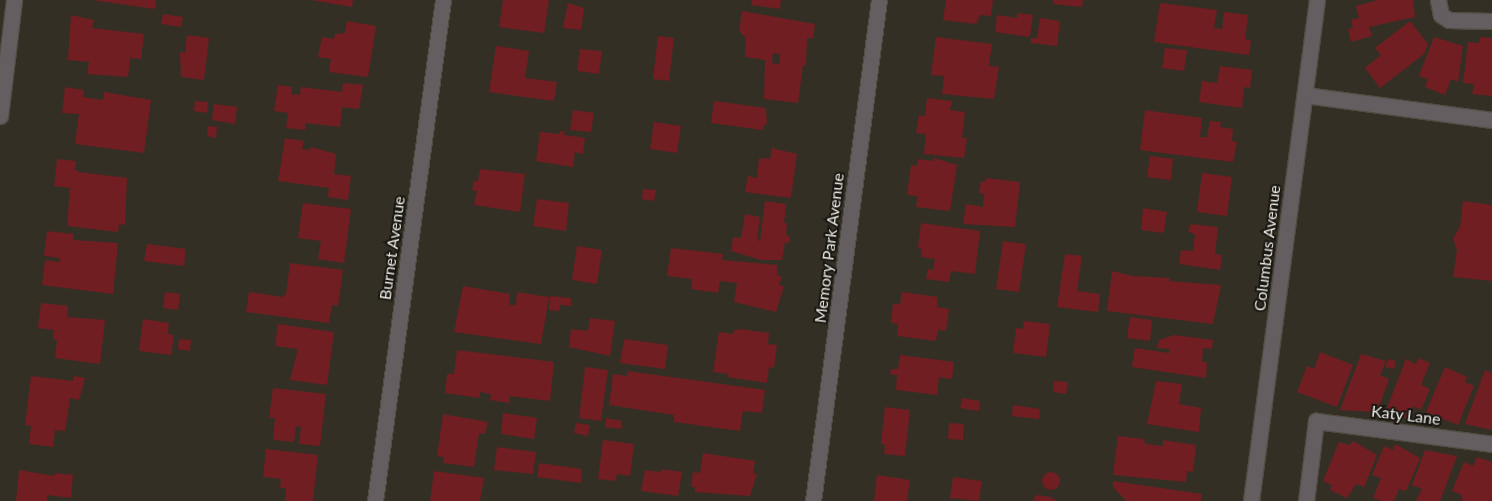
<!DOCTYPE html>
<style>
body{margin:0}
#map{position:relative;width:1492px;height:501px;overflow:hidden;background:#342f24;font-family:Lato,sans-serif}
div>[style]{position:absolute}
.building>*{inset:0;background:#701e22}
.round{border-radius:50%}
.roads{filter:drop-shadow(1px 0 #524d43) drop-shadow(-1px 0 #524d43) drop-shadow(0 1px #524d43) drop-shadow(0 -1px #524d43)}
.minor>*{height:15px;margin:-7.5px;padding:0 7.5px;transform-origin:7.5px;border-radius:7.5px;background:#645e61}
span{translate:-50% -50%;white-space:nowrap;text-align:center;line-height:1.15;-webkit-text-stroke:4px #191712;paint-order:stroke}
.street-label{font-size:16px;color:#eeebe4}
</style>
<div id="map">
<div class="building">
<div style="clip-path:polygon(92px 0,156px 0,155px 9px)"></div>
<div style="clip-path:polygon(311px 0,353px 0,352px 7px)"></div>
<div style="clip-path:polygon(503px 0,549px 0,544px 33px,499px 27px)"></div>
<div style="clip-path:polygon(752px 0,781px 0,780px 9px,751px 5px)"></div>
<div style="clip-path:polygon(946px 0,993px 0,991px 16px,980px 15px,976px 24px,943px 20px)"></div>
<div style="clip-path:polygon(1053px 0,1083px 0,1082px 7px,1053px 4px)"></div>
<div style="clip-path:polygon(1378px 0,1413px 0,1415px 17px,1369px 27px,1372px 36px,1351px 42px,1348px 29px,1353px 28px,1351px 20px,1359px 18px,1356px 6px)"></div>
<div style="clip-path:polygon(568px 3px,584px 8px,581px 30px,563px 28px)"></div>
<div style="clip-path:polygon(1160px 3px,1217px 10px,1214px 28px,1222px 29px,1224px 12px,1248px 15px,1245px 39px,1251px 40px,1249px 55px,1154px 42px)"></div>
<div style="clip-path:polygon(evenodd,742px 11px,815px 24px,813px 38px,807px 38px,806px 66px,803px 65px,798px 103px,764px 99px,765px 60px,745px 57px,746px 38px,739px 31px,742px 11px,773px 53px,780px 54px,779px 64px,772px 63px,773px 53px)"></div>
<div style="clip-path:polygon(1017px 13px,1033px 15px,1030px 37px,995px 32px,997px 15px,1017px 18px)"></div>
<div style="clip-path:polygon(163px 14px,183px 17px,181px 27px,161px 24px)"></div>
<div style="clip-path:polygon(71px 15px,94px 20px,92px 28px,144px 34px,141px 59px,130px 58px,128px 77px,87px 74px,89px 62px,68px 60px)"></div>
<div style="clip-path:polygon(1040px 18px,1060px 21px,1057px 46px,1031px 43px,1031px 38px,1037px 38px)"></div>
<div style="clip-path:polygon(347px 21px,376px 26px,368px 77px,329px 72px,331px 59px,318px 57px,322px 37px,334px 39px,335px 34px,345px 33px)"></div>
<div style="clip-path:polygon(1410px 21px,1428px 44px,1424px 54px,1380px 88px,1365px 68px,1381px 55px,1375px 48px)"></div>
<div style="clip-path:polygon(187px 35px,209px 38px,204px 80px,181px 77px,180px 52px,185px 53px)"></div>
<div style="clip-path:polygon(658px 36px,674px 38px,669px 81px,653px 79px)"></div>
<div style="clip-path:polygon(936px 37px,992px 44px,989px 66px,999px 67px,994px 99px,942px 94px,944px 76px,931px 75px)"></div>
<div style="clip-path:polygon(1434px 37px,1463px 46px,1458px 82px,1451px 79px,1445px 95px,1425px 87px,1428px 79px,1419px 76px)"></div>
<div style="clip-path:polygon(1480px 37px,1492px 38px,1492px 96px,1472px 94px,1474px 84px,1463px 83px,1468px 42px,1479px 43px)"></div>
<div style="clip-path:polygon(496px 46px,529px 51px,525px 78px,557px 82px,554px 101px,489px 92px)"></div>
<div style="clip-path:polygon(1165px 48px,1187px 50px,1184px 71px,1162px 68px)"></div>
<div style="clip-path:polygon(580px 49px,602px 51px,599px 74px,577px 71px)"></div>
<div style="clip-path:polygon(1220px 66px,1252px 70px,1250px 88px,1244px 87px,1242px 108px,1199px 102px,1202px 81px,1217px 83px)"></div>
<div style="clip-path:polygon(343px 83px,363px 85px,359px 109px,342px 107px,340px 127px,306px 123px,305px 130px,286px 128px,288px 113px,274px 111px,278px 85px,292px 87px,291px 94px,300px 95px,301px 87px,342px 92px)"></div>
<div style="clip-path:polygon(65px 87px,84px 90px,83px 97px,103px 100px,104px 92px,151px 100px,144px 153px,75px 144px,79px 114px,62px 113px)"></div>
<div style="clip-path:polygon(927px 98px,952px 101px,950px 110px,965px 112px,962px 138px,967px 138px,964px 158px,924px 154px,926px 134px,916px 133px,919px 115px,925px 116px)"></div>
<div style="clip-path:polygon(195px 101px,208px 102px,207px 113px,194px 111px)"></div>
<div style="clip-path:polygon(714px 101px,766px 108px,767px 125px,764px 124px,763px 130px,711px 123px)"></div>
<div style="clip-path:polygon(214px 104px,237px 107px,235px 124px,212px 120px)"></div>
<div style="clip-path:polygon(573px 110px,594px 113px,591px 132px,570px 130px)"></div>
<div style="clip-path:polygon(1145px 110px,1202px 118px,1200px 137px,1207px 137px,1210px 121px,1221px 122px,1220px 127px,1233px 129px,1232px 141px,1237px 142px,1233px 162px,1140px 150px)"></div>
<div style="clip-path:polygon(654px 122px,681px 126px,677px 153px,650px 149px)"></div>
<div style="clip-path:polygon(208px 126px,217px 127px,216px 138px,207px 136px)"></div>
<div style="clip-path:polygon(560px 131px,565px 132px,564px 135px,585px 138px,583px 154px,575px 152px,573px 167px,536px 161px,540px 132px,560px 134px)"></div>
<div style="clip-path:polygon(285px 138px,304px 141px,302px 149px,310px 150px,311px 147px,336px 154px,334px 174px,351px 176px,348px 200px,328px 197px,329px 188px,278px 181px)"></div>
<div style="clip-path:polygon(772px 148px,797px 154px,791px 198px,745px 192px,748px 176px,757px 178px,759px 158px,770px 159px)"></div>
<div style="clip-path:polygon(1150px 156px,1173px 159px,1171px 180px,1147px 177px)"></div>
<div style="clip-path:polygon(934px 158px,957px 165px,950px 211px,916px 207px,918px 196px,907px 195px,911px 165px,917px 166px,918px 159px,934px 161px)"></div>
<div style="clip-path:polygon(57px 159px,76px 161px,75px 170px,79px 172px,127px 178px,125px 225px,119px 224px,118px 232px,67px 226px,70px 188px,54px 186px)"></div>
<div style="clip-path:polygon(480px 169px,525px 174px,520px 212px,474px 205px,477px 191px,472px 190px,474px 181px,478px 181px)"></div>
<div style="clip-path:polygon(1202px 173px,1232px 177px,1227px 216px,1197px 212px)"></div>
<div style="clip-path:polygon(986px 178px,1020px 182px,1015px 227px,963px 224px,966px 204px,983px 207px,984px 194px,979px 193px,981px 181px,986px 182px)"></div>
<div style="clip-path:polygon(643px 189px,656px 190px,654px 201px,642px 199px)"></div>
<div style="clip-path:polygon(537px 199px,569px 203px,566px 231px,533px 226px)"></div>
<div style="clip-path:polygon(765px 201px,786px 204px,784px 223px,787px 223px,786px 235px,790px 236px,789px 243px,785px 242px,782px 260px,761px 260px,731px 251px,733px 237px,741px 238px,745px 214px,760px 217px,757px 240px,760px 241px)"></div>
<div style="clip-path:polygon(1463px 201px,1492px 205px,1492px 281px,1453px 277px,1457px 250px,1453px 238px,1460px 227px)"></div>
<div style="clip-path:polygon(303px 203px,351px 209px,344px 263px,318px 259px,321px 241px,298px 238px)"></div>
<div style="clip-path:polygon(1143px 208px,1167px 212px,1164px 233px,1141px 230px)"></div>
<div style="clip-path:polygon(921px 223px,980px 231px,975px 274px,951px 271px,949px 282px,926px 279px,928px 269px,933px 270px,935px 259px,921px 257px,922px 249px,918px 248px)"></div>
<div style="clip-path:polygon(1191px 224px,1218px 227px,1215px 254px,1222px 255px,1220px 270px,1179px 264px,1181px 250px,1193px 251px,1195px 235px,1188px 231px)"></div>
<div style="clip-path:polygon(47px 231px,74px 234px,73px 240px,118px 243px,113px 294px,42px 285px,45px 260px,59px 262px,60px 258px,44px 256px)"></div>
<div style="clip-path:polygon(1003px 241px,1026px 244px,1019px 292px,996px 289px)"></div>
<div style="clip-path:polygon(147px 244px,186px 249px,184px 266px,144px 261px)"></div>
<div style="clip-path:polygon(577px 246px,602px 250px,597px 284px,572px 280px)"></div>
<div style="clip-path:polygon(671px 248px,723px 254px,722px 260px,778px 265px,777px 275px,782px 277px,779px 285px,784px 286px,776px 312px,734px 302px,737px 283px,720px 281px,718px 293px,691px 289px,692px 279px,667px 276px)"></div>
<div style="clip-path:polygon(1065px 254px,1082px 256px,1077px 291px,1100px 294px,1098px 312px,1057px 307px)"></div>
<div style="clip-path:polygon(290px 263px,343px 270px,338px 306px,332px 305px,329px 323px,246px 312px,249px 292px,283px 297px,286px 294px)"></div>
<div style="clip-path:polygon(1112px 271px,1133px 276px,1170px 278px,1169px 281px,1221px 285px,1213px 324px,1107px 311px)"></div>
<div style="clip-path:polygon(463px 286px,510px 294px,509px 305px,516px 305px,517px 292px,549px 297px,541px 344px,454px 332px)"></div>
<div style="clip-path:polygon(165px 292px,180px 294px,178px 310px,163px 308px)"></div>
<div style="clip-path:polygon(902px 292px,938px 297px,937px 307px,949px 309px,946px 331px,938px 330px,936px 341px,897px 336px,898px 324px,891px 323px,893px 304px,900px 304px)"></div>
<div style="clip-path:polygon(550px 296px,571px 298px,571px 306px,560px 305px,559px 311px,549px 310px)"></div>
<div style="clip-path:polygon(41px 303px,68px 306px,67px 317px,105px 320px,100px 364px,55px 358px,57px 340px,53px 339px,54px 330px,38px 328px)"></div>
<div style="clip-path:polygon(1130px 317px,1152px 320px,1150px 341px,1127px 338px)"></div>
<div style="clip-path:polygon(590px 318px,615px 321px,610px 356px,569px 347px,571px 329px,588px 331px)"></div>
<div style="clip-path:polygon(143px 319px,169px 323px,168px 334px,174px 335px,171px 355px,139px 351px)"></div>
<div style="clip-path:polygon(1024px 321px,1050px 324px,1046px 357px,1013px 353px,1016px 328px,1023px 329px)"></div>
<div style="clip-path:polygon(278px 324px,334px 332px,327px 385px,290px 380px,298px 349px,275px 346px)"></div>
<div style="clip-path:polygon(741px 329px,769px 333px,768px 344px,777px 345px,774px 368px,769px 367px,767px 383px,727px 377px,728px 374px,713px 372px,719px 332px,733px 334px,733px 331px)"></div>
<div style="clip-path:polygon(1174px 335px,1213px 340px,1212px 349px,1203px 348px,1202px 362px,1207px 362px,1206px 378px,1132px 367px,1135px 348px,1169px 353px,1169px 349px,1157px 348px,1159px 340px)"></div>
<div style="clip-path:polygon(179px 339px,191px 340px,190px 351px,178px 349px)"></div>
<div style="clip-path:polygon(624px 339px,668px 345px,665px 369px,620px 363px)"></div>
<div style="clip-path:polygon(457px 350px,554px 362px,550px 401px,510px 396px,510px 403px,490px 400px,491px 394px,480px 392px,480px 398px,445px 393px,447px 374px,454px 374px)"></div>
<div style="clip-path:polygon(1320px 352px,1353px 365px,1337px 407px,1297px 392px,1307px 366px,1314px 369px)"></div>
<div style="clip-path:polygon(1361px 354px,1386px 361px,1380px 375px,1389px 379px,1377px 412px,1340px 410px)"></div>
<div style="clip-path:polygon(900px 355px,954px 362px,952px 379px,939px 377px,937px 395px,896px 390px,897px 375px,890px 374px,891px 369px,898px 369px)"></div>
<div style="clip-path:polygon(1418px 358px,1430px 363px,1421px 385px,1430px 389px,1421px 410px,1413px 406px,1408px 419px,1387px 408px,1406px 359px,1416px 364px)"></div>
<div style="clip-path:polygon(1388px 359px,1396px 361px,1394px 369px,1385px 367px)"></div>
<div style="clip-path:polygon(585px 367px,608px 370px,601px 421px,579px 418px)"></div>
<div style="clip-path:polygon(1445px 367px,1467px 377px,1465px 382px,1474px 386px,1458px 425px,1426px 412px)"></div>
<div style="clip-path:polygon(1485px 370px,1492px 373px,1492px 430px,1465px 424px)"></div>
<div style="clip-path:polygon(627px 371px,765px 390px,762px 413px,743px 411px,740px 431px,674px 422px,674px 415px,609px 405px,613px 374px,627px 376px)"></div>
<div style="clip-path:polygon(31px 376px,73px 381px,74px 376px,85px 378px,79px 400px,70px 398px,65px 431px,55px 430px,53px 447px,29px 444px,31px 426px,25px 425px)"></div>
<div style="clip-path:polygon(1054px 381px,1068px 382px,1066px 394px,1053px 392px)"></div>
<div style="clip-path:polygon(1156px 381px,1182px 384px,1179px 404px,1201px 408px,1199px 432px,1147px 424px)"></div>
<div style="clip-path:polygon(273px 388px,326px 394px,320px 446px,299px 444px,301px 427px,296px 426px,294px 442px,273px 440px,275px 418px,269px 418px)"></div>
<div style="clip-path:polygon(962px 398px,980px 401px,979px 411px,960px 408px)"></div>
<div style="clip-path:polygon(1013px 405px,1040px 409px,1039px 419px,1012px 416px)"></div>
<div style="clip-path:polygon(885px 407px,910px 410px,905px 456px,884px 454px,885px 445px,881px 444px)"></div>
<div style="clip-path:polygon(503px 413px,537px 418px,534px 439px,501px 434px)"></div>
<div style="clip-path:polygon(443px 414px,488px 422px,485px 434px,479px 433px,474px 467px,443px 463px,444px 457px,437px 456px)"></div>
<div style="clip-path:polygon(606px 418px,622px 421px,621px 429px,605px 427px)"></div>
<div style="clip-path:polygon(576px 423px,590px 425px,588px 436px,574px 433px)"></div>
<div style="clip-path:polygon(949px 423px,964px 424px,963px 440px,948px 439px)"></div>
<div style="clip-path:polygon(1118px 436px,1143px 439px,1146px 444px,1163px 446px,1163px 440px,1196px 445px,1193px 472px,1187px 471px,1186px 482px,1113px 475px)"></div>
<div style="clip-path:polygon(603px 440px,634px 444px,630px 476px,617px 474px,616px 481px,598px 479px)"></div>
<div style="clip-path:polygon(1353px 441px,1377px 455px,1364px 487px,1356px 484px,1347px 498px,1330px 490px,1332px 485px,1323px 481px,1339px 442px,1349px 445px)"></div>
<div style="clip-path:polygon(1395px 444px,1420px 458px,1406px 491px,1399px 489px,1394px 501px,1381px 501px,1373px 498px,1381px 478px,1372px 475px,1384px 446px,1393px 450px)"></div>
<div style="clip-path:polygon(497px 447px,536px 452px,533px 474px,494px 470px)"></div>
<div style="clip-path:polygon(266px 449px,318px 455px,313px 501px,285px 501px,286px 488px,280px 488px,281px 479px,263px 477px)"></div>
<div style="clip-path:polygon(1425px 450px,1457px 456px,1440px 501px,1416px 501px,1422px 489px,1412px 485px)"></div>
<div style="clip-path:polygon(703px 453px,755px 461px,753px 473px,757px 474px,750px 496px,695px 492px,695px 487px,691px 487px,693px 472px,700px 473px)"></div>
<div style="clip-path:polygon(1477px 457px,1492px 462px,1492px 498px,1491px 501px,1462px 501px,1462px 495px,1452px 491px,1464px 462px,1473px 466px)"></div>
<div style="clip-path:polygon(539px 463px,582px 469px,581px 483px,537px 477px)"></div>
<div style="clip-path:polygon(661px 469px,682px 472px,678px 496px,641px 491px,645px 470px,661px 472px)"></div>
<div style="clip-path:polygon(19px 470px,54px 476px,55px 473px,73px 475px,71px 498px,47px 495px,47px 501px,16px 501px)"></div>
<div style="clip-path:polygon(434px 471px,484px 478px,480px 501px,430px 501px)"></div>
<div class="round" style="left:1042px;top:472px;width:18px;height:18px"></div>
<div style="clip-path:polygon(877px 475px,910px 480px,907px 501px,874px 501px)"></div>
<div style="clip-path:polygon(953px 477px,982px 481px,979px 501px,950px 498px)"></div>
<div style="clip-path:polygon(1113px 481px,1202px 494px,1201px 501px,1126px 501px,1113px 487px)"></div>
<div style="clip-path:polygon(1036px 495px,1051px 497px,1057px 501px,1033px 501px)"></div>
</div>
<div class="roads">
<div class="minor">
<div style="left:1438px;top:0;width:15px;rotate:79deg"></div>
<div style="left:1441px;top:15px;width:9px;rotate:32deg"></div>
<div style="left:1449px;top:20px;width:43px;rotate:1.3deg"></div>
<div style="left:1305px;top:95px;width:189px;rotate:7.6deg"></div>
<div style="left:0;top:116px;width:117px;rotate:-83.1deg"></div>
<div style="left:375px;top:501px;width:506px;rotate:-82.27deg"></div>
<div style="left:813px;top:501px;width:505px;rotate:-82.5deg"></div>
<div style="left:1251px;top:501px;width:505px;rotate:-82.5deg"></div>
<div style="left:1306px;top:501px;width:81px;rotate:-82.9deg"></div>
<div style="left:1316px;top:421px;width:177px;rotate:7.4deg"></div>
</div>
</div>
<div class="street-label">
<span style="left:392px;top:248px;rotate:-82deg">Burnet Avenue</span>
<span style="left:829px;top:248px;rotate:-83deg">Memory Park Avenue</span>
<span style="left:1267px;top:248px;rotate:-83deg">Columbus Avenue</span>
<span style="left:1406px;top:415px;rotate:7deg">Katy Lane</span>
</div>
</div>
